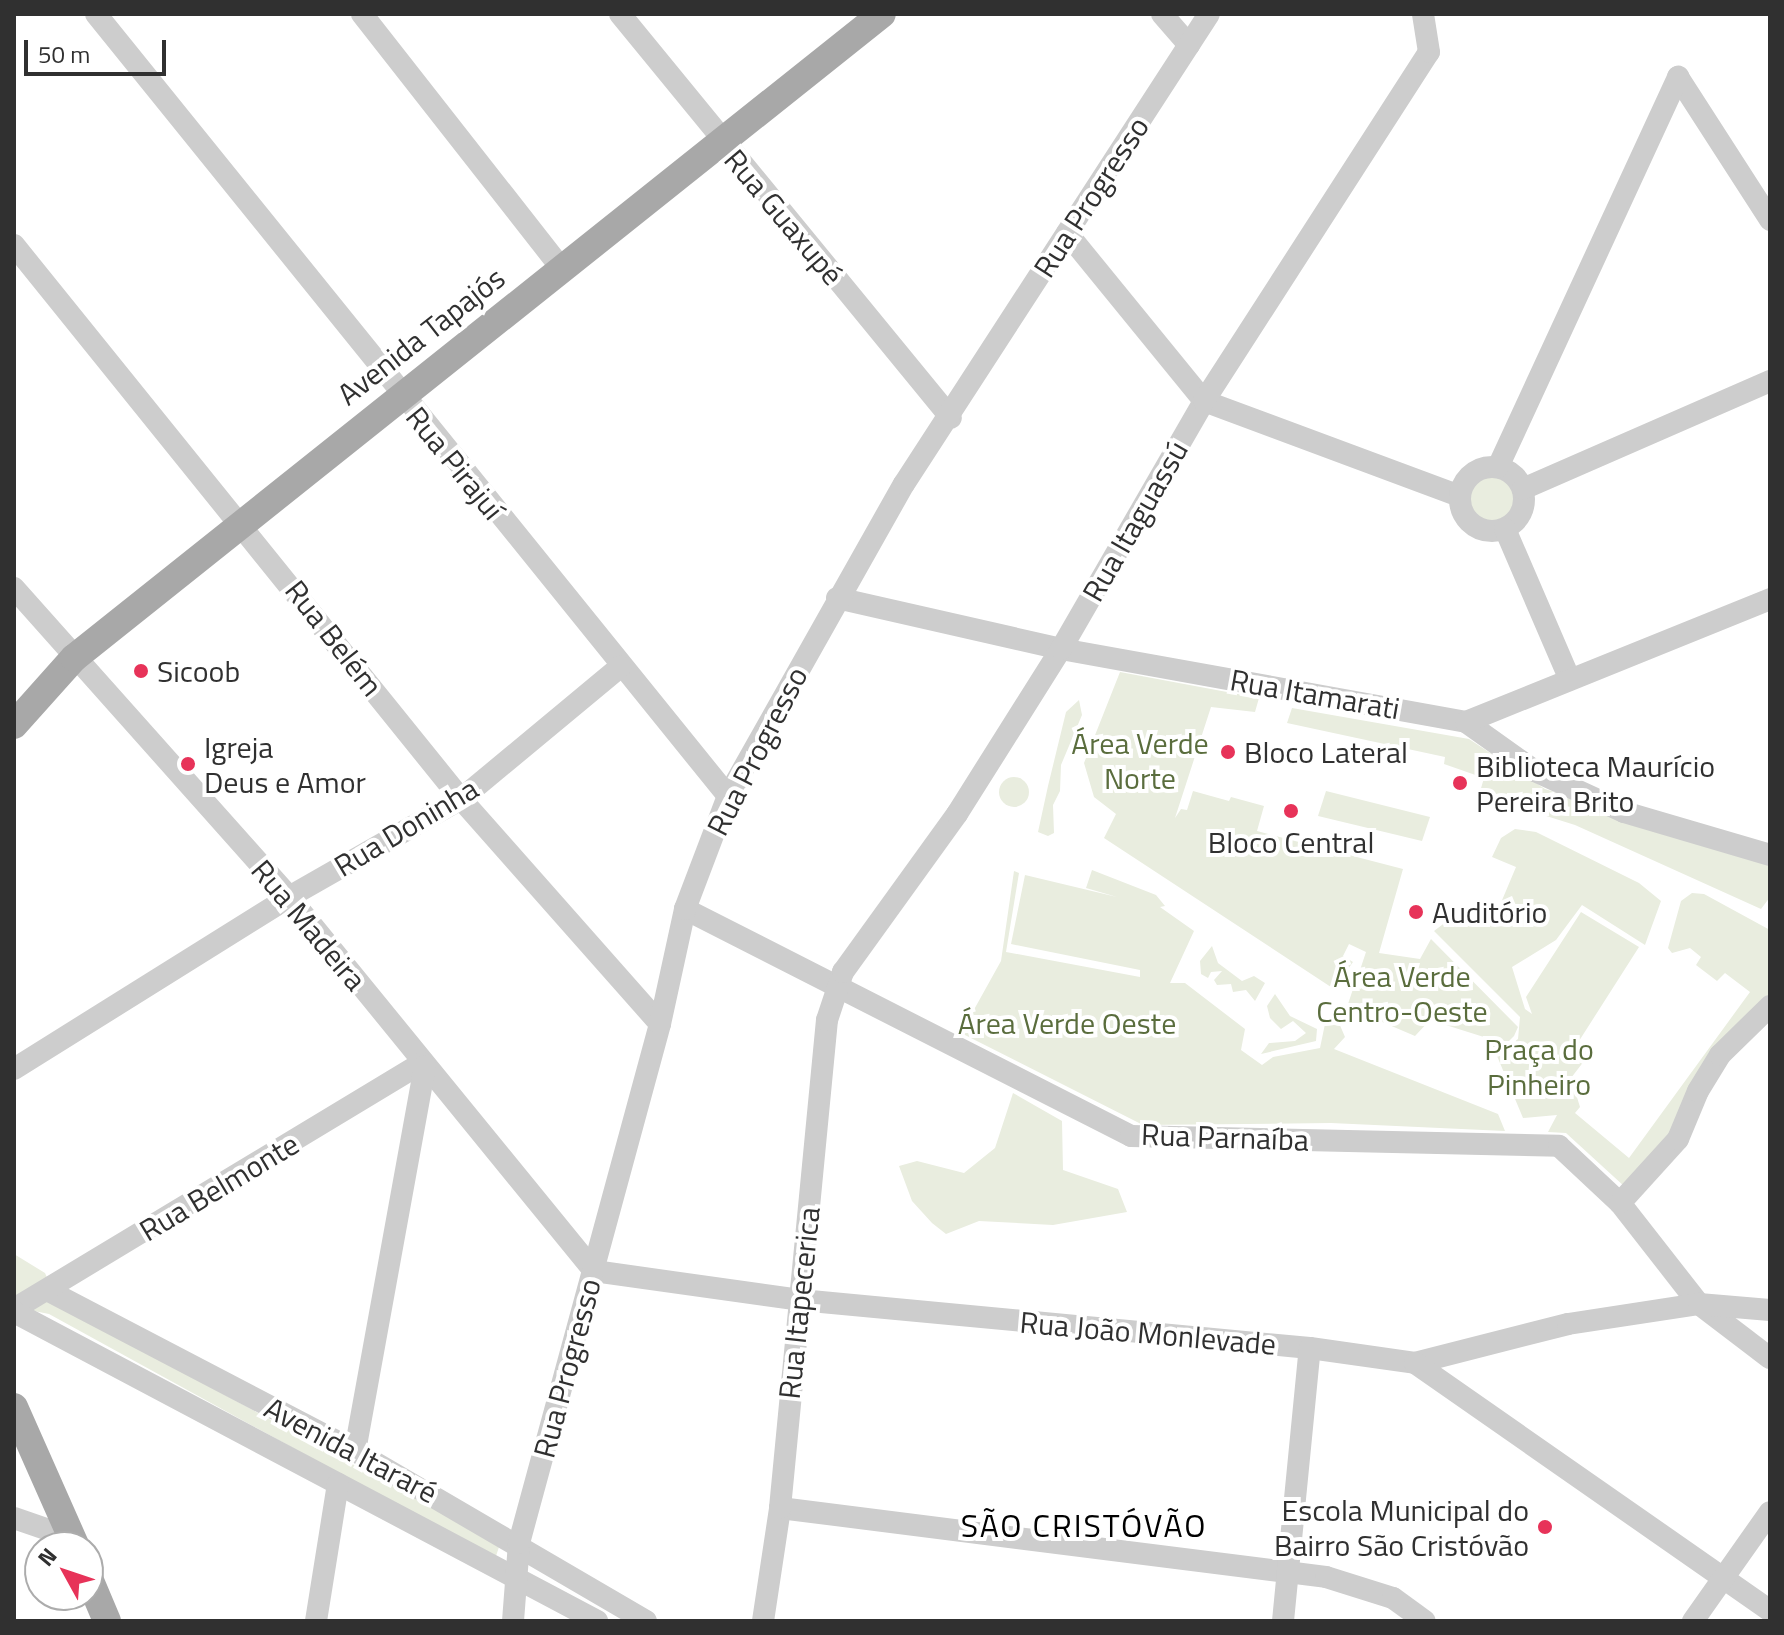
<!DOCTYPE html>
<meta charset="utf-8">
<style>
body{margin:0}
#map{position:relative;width:1784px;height:1635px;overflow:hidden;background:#fff;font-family:"Titillium Web",sans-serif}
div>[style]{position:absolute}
.green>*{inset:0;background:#e9eddf}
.round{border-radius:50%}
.minor>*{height:22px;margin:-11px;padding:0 11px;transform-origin:11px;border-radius:11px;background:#cdcdcd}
.minor>.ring{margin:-11px;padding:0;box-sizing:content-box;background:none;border:22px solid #cdcdcd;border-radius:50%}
.major>*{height:28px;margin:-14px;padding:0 14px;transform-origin:14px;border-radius:14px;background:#a8a8a8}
.dots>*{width:22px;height:22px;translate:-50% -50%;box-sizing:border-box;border:4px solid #fff;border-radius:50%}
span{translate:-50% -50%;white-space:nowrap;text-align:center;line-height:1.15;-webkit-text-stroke:8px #fff;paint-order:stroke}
.street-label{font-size:30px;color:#303030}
.poi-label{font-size:30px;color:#303030}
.left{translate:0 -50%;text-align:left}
.right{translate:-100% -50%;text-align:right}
.park-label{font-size:30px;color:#5a6d3d}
.neighbourhood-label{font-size:32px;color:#000;letter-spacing:2px}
.frame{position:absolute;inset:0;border:16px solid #303030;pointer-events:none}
.north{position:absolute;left:24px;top:1531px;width:80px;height:80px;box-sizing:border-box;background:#fff;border:2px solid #acacac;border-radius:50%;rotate:310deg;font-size:22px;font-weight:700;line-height:32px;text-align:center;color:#303030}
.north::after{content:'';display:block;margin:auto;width:28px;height:36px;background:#e73359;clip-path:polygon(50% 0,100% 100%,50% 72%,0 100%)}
.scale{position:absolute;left:24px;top:40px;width:142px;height:36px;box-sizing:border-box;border:4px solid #303030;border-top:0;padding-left:10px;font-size:24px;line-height:28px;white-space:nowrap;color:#303030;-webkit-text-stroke:6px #fff;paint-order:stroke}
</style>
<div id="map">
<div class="green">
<div class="round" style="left:1463px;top:470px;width:58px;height:58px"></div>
<div style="clip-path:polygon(1120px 672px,1259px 698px,1255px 712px,1211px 707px,1175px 818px,1181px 809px,1187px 810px,1193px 791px,1229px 801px,1231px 797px,1264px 806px,1257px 831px,1403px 869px,1379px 953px,1420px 959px,1431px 939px,1518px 1027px,1514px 1036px,1506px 1044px,1430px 1020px,1415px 1036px,1347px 1007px,1354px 986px,1361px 989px,1368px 974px,1360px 970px,1366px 952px,1349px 944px,1343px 956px,1353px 962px,1334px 989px,1104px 838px,1116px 814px,1094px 797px,1084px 763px)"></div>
<div style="clip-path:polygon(1079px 700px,1082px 715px,1061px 765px,1060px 791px,1053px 805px,1054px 833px,1048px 836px,1038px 832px,1048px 786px,1066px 712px)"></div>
<div style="clip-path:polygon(1292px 708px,1469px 739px,1545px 789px,1770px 862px,1770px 897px,1761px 909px,1575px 825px,1479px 795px,1484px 778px,1444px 764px,1445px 757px,1287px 723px)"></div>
<div class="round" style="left:999px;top:777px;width:30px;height:30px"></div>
<div style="clip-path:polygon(1326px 791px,1430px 817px,1422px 841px,1318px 816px)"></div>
<div style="clip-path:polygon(1515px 829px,1536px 832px,1639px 883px,1661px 901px,1645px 945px,1582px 905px,1556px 940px,1512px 967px,1525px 1009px,1532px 1014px,1526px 997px,1581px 912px,1639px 947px,1579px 1041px,1591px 1052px,1571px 1078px,1580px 1107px,1575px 1113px,1629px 1158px,1750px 992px,1725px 973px,1717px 981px,1696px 965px,1701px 957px,1690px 948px,1672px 953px,1668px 948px,1681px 901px,1692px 893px,1704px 894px,1770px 930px,1770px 996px,1675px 1129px,1625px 1187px,1566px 1133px,1548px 1132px,1557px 1115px,1523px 1118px,1492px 1044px,1507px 1047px,1518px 1039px,1520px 1017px,1434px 931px,1459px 912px,1492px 924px,1516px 867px,1492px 857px,1501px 838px)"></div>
<div style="clip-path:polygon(1092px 870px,1156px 895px,1165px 906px,1160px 907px,1194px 931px,1170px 983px,1185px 983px,1245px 1029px,1241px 1050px,1262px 1065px,1273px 1057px,1320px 1048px,1326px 1019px,1339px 1023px,1345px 1037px,1334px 1049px,1498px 1114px,1505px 1131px,1331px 1123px,1143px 1125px,961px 1033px,1001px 961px,1014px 871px,1019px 873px,1006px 952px,1140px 977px,1140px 970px,1011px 944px,1025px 875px,1117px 897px,1086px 888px)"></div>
<div style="clip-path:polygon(1212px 946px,1218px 963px,1242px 981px,1254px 976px,1265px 983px,1255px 1001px,1246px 990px,1233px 992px,1231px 984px,1217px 985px,1214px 980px,1222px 971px,1211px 972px,1208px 978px,1201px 974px,1200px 961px)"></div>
<div style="clip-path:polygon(1275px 994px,1290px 1016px,1317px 1029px,1316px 1041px,1261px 1054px,1269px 1043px,1295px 1041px,1306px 1033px,1293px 1021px,1281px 1029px,1270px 1018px,1267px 1006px)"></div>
<div style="clip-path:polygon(1013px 1093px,1062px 1121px,1063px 1170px,1118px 1189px,1127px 1212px,1053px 1225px,979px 1221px,946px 1234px,932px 1223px,912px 1201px,899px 1166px,917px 1161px,964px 1173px,995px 1148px)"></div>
<div style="clip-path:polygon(14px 1254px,45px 1273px,59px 1305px,500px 1544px,495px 1559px,49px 1314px,14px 1307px)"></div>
</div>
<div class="minor">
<div style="left:96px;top:14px;width:1005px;rotate:51.06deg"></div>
<div style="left:362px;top:14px;width:323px;rotate:51.9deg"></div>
<div style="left:620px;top:14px;width:522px;rotate:50.67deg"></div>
<div style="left:1162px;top:14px;width:41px;rotate:48.9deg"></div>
<div style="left:1678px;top:77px;width:170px;rotate:57.2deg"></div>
<div style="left:1067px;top:233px;width:217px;rotate:50.8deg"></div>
<div style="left:1204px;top:401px;width:273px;rotate:20.4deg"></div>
<div style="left:14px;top:245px;width:712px;rotate:51.1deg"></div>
<div style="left:461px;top:799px;width:300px;rotate:48.5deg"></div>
<div class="ring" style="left:1460px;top:467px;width:42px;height:42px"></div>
<div style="left:1498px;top:467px;width:430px;rotate:-65.2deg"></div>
<div style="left:1523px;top:489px;width:270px;rotate:-23.6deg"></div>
<div style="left:1505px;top:529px;width:164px;rotate:66.7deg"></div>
<div style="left:14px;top:588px;width:414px;rotate:48.3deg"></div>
<div style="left:289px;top:897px;width:483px;rotate:50.8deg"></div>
<div style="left:837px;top:598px;width:230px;rotate:12.8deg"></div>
<div style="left:1061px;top:649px;width:412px;rotate:10.2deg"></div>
<div style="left:1466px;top:722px;width:85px;rotate:35.4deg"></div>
<div style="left:1535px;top:771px;width:98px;rotate:24.7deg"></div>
<div style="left:1624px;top:812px;width:152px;rotate:16.4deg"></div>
<div style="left:1466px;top:722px;width:328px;rotate:-22deg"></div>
<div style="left:685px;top:909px;width:500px;rotate:26.97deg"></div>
<div style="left:1131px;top:1136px;width:428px;rotate:1.3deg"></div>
<div style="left:1559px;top:1146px;width:83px;rotate:43.1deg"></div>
<div style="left:1620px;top:1203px;width:128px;rotate:52deg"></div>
<div style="left:1699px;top:1304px;width:89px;rotate:37.3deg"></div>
<div style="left:14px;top:1069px;width:324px;rotate:-32deg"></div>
<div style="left:289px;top:897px;width:198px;rotate:-29.7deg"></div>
<div style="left:461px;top:799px;width:207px;rotate:-39.7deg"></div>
<div style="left:1620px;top:1203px;width:86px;rotate:-47.8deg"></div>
<div style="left:1678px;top:1139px;width:52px;rotate:-67.4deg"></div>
<div style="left:1698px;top:1091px;width:42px;rotate:-58.6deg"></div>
<div style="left:1720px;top:1055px;width:70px;rotate:-44.4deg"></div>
<div style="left:594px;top:1271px;width:208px;rotate:8deg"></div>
<div style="left:800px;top:1300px;width:512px;rotate:5.38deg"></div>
<div style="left:1310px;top:1348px;width:106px;rotate:8.1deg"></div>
<div style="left:1415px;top:1363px;width:158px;rotate:-14.3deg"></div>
<div style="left:1568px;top:1324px;width:133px;rotate:-8.7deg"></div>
<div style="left:1699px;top:1304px;width:71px;rotate:4.8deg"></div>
<div style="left:49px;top:1291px;width:345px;rotate:27.6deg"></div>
<div style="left:355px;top:1451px;width:337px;rotate:30.3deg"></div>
<div style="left:14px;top:1309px;width:476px;rotate:-31.1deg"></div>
<div style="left:14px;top:1312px;width:660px;rotate:27.92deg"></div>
<div style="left:1415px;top:1363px;width:433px;rotate:34.9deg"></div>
<div style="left:355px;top:1451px;width:391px;rotate:-79.7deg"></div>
<div style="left:780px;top:1508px;width:550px;rotate:7.2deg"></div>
<div style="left:1326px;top:1577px;width:70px;rotate:17.4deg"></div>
<div style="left:1393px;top:1598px;width:39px;rotate:36deg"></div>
<div style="left:14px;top:1518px;width:61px;rotate:19deg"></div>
<div style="left:316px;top:1621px;width:139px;rotate:-80.9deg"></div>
<div style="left:513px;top:1621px;width:78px;rotate:-85.6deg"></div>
<div style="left:519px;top:1543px;width:538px;rotate:-74.8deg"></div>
<div style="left:660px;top:1024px;width:118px;rotate:-77.7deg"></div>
<div style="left:685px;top:909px;width:121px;rotate:-69.2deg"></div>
<div style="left:728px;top:796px;width:358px;rotate:-60.6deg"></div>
<div style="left:904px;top:484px;width:560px;rotate:-57.02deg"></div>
<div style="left:763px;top:1621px;width:114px;rotate:-81.4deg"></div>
<div style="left:780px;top:1508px;width:490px;rotate:-84.5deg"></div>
<div style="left:827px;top:1020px;width:51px;rotate:-71.6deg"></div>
<div style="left:843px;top:972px;width:195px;rotate:-54.2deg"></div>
<div style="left:957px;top:814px;width:195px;rotate:-57.8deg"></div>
<div style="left:1061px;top:649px;width:286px;rotate:-60deg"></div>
<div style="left:1204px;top:401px;width:415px;rotate:-57.2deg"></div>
<div style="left:1429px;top:52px;width:38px;rotate:-99deg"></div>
<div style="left:1283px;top:1621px;width:274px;rotate:-84.4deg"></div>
<div style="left:1693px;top:1621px;width:133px;rotate:-54.8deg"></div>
</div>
<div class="major">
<div style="left:14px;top:725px;width:90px;rotate:-48.2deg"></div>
<div style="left:74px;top:658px;width:1033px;rotate:-38.56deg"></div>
<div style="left:14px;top:1407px;width:153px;rotate:66.1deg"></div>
<div style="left:88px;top:1576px;width:49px;rotate:67.1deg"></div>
</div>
<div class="dots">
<div style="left:141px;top:671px;background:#e73359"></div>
<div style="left:1228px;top:752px;background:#e73359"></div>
<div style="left:188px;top:764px;background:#e73359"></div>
<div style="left:1460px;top:783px;background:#e73359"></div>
<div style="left:1291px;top:811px;background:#e73359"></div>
<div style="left:1416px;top:912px;background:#e73359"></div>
<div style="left:1545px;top:1527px;background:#e73359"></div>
</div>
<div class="street-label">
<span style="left:1091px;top:197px;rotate:-57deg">Rua Progresso</span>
<span style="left:784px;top:217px;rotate:50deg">Rua Guaxupé</span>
<span style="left:421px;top:336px;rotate:-38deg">Avenida Tapajós</span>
<span style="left:455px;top:463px;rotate:51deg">Rua Pirajuí</span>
<span style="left:1135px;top:521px;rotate:-60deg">Rua Itaguassú</span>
<span style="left:334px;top:638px;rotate:52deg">Rua Belém</span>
<span style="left:1315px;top:694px;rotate:10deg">Rua Itamarati</span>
<span style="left:757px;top:751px;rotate:-63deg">Rua Progresso</span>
<span style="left:406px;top:827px;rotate:-31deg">Rua Doninha</span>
<span style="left:309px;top:925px;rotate:50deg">Rua Madeira</span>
<span style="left:1225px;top:1137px;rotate:2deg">Rua Parnaíba</span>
<span style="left:219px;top:1187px;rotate:-31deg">Rua Belmonte</span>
<span style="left:799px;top:1303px;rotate:-84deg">Rua Itapecerica</span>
<span style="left:1148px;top:1333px;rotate:5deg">Rua João Monlevade</span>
<span style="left:567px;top:1368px;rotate:-75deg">Rua Progresso</span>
<span style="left:351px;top:1450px;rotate:28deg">Avenida Itararé</span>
</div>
<div class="poi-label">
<span class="left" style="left:157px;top:671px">Sicoob</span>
<span class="left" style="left:204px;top:764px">Igreja<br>Deus e Amor</span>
<span class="left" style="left:1244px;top:752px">Bloco Lateral</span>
<span class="left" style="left:1476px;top:783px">Biblioteca Maurício<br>Pereira Brito</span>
<span style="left:1291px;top:842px">Bloco Central</span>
<span class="left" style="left:1432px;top:912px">Auditório</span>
<span class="right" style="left:1529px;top:1527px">Escola Municipal do<br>Bairro São Cristóvão</span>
</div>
<div class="park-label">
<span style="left:1140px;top:760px">Área Verde<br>Norte</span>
<span style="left:1402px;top:993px">Área Verde<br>Centro-Oeste</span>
<span style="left:1067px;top:1023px">Área Verde Oeste</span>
<span style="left:1539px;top:1066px">Praça do<br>Pinheiro</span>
</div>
<div class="neighbourhood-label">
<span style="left:1084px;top:1525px">SÃO CRISTÓVÃO</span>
</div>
<div class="frame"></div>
<div class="north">N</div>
<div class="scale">50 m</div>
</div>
